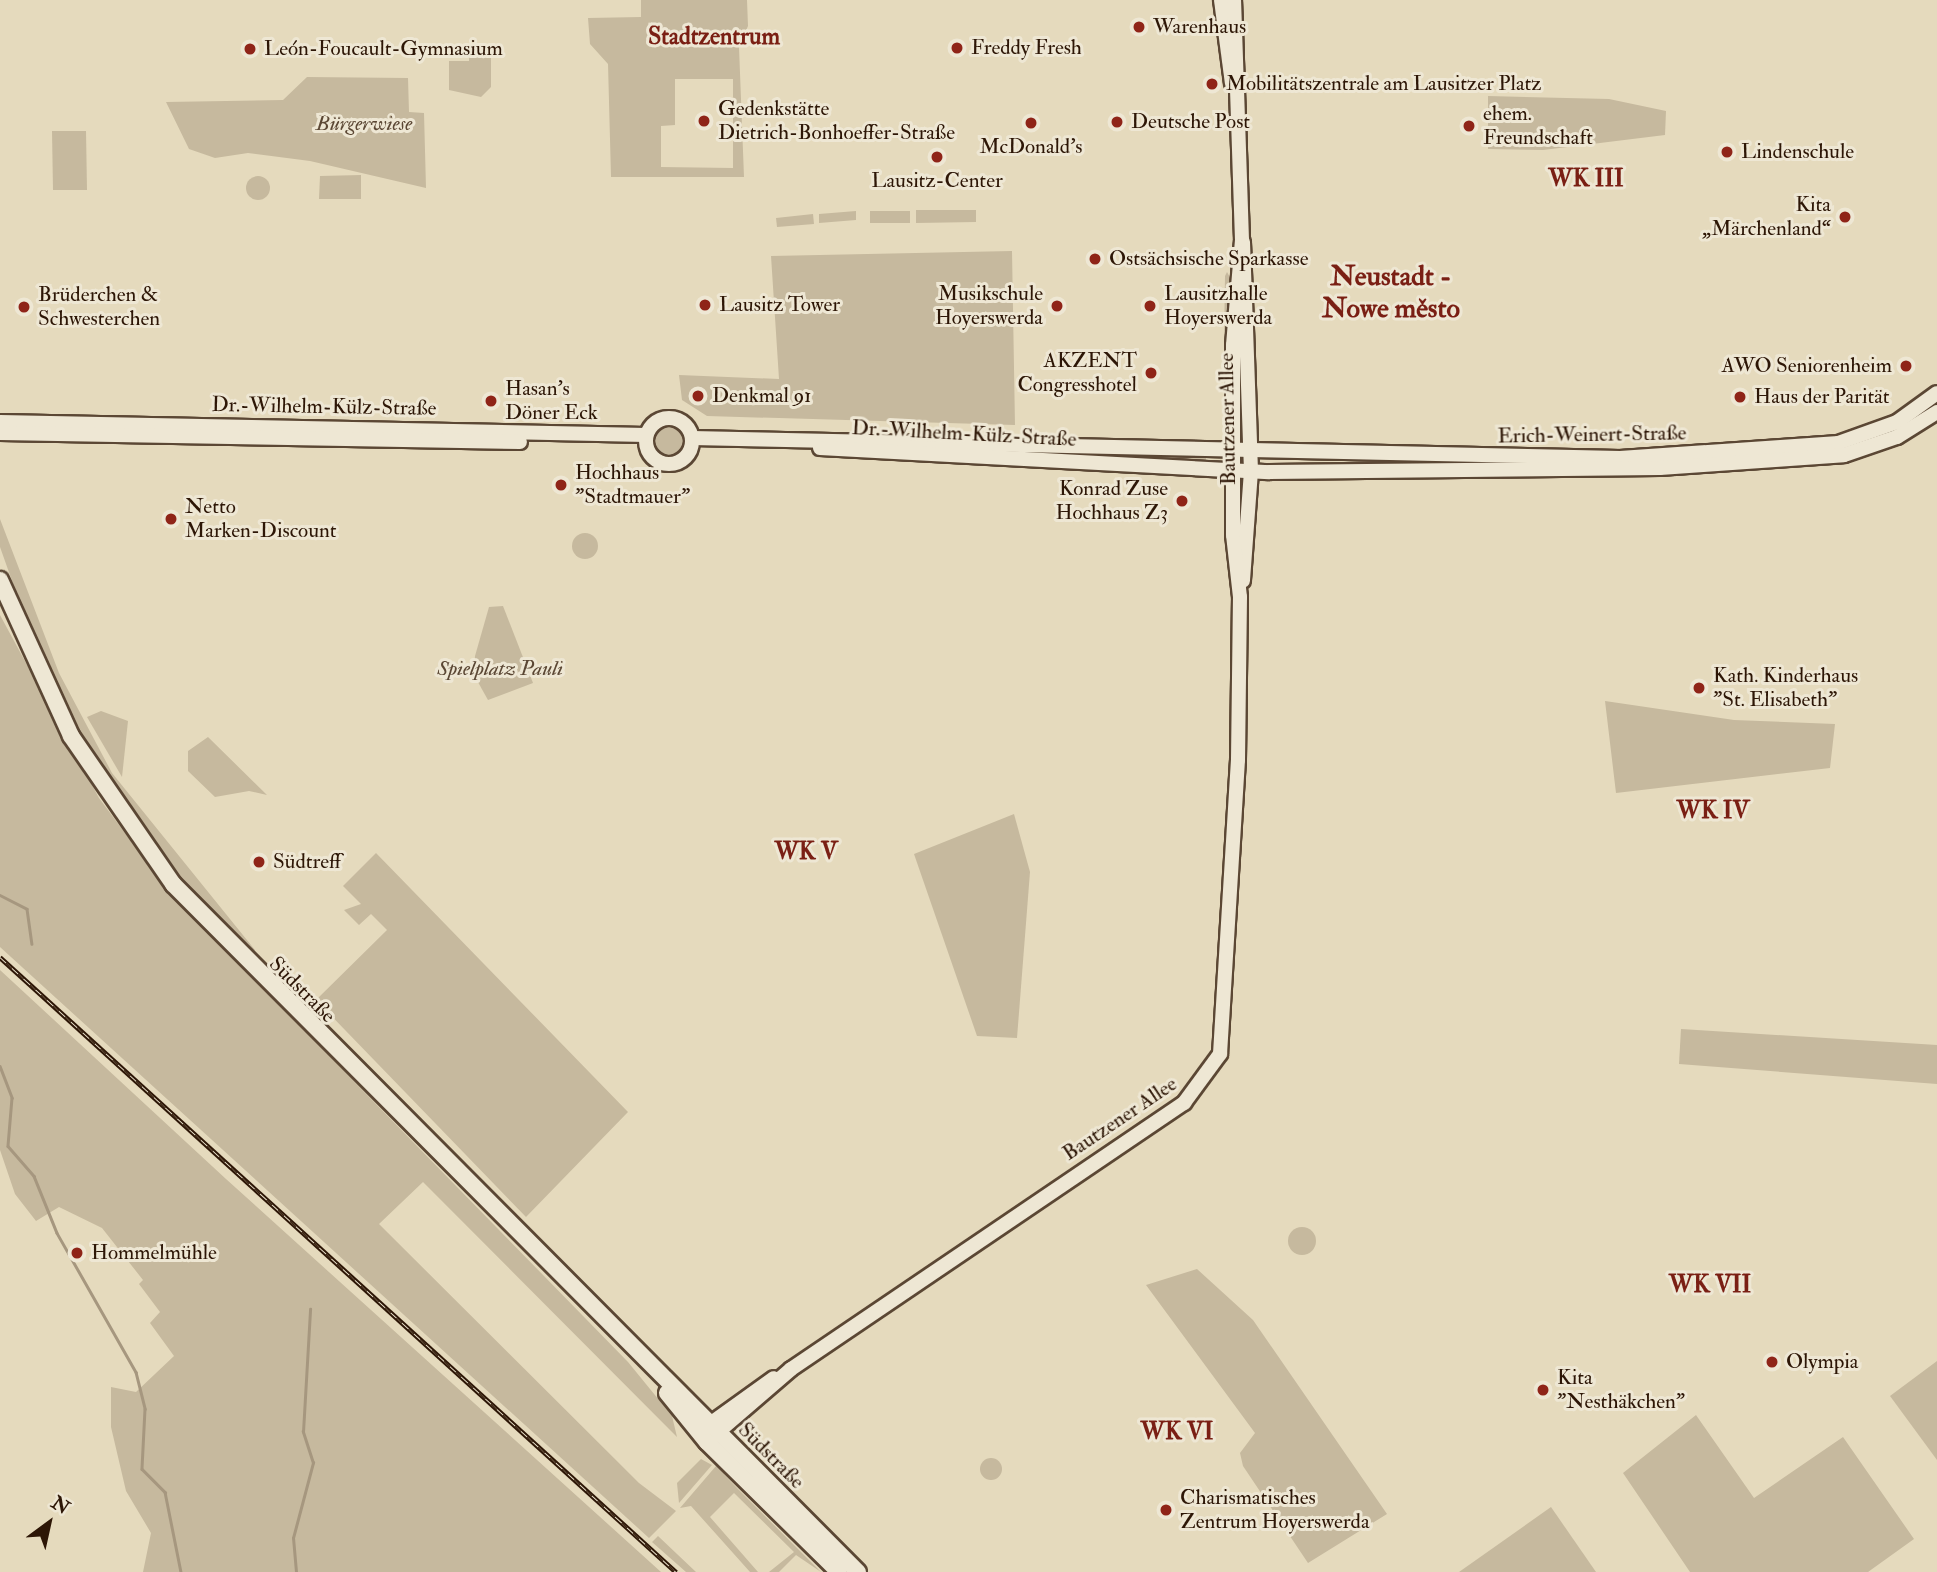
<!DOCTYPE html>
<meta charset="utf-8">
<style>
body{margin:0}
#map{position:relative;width:1937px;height:1572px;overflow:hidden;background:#e5dabd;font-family:"IM FELL Double Pica",serif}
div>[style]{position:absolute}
.green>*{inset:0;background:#c6b99e}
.round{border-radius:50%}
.stream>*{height:2.5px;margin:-1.25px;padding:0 1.25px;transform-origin:1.25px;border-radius:1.25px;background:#a6977f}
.roads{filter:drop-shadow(2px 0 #5b4734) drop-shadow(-2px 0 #5b4734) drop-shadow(0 2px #5b4734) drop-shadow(0 -2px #5b4734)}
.tertiary>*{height:14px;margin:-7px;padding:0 7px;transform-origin:7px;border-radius:7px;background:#eee7d4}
.tertiary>.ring{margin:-7px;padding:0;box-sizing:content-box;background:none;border:14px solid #eee7d4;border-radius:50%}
.secondary>*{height:16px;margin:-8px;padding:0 8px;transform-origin:8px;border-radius:8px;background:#eee7d4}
.rail>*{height:5px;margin-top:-2.5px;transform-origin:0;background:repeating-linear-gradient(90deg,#eee7d4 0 8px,#2d1606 0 16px);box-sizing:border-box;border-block:2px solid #2d1606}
.dots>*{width:19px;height:19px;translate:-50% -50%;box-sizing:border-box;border:4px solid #eee7d4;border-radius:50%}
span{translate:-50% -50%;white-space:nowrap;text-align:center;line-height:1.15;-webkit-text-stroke:6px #eee7d4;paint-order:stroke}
.poi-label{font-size:21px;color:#2d1606}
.left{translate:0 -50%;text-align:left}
.right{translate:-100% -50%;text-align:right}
.park-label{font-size:21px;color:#5b4734;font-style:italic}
.street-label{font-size:21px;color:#2d1606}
.quarter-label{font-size:24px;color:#7a1f14;font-weight:700}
.district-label{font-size:28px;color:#7a1f14;font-weight:700}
.north{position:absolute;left:14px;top:1488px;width:70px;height:70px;-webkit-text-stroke:5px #eee7d4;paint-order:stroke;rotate:33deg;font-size:19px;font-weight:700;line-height:28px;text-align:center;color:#2d1606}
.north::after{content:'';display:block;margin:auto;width:24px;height:32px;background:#2d1606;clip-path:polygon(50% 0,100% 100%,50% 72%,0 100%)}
</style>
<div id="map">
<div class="green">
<div style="clip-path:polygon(evenodd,641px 0,747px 0,748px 26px,739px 47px,744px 177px,611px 177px,608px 64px,590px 44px,588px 18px,641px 17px,641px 0,675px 79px,733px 79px,733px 168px,661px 167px,661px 126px,675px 125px,675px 79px)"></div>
<div style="clip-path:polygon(469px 52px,491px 55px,491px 87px,481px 97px,449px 90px,449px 61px,469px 61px)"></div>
<div style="clip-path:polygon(307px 77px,408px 78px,409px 112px,424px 113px,426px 188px,310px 161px,248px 153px,215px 158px,189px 149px,166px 102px,283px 100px)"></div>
<div style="clip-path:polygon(1488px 96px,1609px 99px,1666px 111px,1665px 135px,1543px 150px,1488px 149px)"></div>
<div style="clip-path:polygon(52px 131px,86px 131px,87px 190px,53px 190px)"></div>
<div style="clip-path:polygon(361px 175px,361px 199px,319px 199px,320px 176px)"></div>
<div class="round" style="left:246px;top:176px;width:24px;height:24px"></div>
<div style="clip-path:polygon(916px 210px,976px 210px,976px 222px,916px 223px)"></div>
<div style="clip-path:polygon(856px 211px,856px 220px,819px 223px,819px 214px)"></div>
<div style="clip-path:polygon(870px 211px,910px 211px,910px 223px,870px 223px)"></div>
<div style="clip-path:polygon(813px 214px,814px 224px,777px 227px,776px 218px)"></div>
<div style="clip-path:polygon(1012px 251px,1015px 425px,707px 416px,682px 400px,679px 375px,779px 379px,771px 256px)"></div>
<div style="clip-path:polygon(1227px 272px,1231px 279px,1224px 344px,1225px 276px)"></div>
<div class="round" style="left:652px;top:424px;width:34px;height:34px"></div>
<div style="clip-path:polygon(1027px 449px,1206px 456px,1206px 461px,1026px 452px)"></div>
<div style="clip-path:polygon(0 519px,59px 673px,112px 773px,255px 950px,248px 957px,178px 878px,74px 726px,22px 609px,0 547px)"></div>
<div class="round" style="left:572px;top:533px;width:26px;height:26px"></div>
<div style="clip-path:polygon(503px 606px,533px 683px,488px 700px,474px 675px,475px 656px,489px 607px)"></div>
<div style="clip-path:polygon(0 615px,99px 798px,168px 891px,628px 1362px,672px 1416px,677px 1437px,423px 1182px,379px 1224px,639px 1483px,676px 1511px,649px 1538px,0 947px)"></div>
<div style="clip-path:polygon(1605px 701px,1734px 720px,1835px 724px,1830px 768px,1616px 793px)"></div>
<div style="clip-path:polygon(101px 711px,128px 721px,122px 777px,87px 717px)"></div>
<div style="clip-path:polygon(208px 737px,267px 795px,249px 791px,215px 797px,188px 771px,188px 751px)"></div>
<div style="clip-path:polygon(1014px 814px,1030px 872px,1017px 1038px,977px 1036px,914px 854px)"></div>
<div style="clip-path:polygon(376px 853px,628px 1112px,526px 1217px,316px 1000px,387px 930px,371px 914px,359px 925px,344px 910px,361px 904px,343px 886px)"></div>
<div style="clip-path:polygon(0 970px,226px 1179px,661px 1572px,143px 1572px,151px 1533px,126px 1491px,111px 1427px,111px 1387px,136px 1392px,174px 1356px,150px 1323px,160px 1312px,139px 1284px,143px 1280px,102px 1228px,59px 1207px,36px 1221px,15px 1194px,0 1150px)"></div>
<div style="clip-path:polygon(1681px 1029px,1937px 1045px,1937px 1084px,1679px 1064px)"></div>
<div class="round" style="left:1288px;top:1227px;width:28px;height:28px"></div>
<div style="clip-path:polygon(1197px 1269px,1253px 1320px,1387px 1514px,1308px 1563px,1243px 1466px,1240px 1453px,1255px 1433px,1146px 1285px)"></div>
<div style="clip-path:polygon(1937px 1361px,1937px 1460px,1890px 1396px)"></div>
<div style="clip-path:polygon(1696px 1415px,1754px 1498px,1843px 1437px,1914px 1539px,1868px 1572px,1690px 1572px,1623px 1473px)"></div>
<div class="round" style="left:980px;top:1458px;width:22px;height:22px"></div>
<div style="clip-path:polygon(701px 1459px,712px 1465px,679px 1503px,677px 1483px)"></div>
<div style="clip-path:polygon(716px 1466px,738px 1489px,821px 1572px,796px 1555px,779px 1572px,769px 1572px,794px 1552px,734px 1493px,710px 1517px,758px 1572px,750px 1572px,691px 1506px,680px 1508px)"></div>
<div style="clip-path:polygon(1551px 1507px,1596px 1572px,1459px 1572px)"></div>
<div style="clip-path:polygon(658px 1536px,696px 1572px,697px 1572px,686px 1572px,652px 1542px)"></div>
</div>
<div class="stream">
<div style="left:0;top:895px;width:30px;rotate:27deg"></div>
<div style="left:27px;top:909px;width:35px;rotate:82deg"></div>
<div style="left:0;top:1066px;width:34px;rotate:69deg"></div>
<div style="left:12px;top:1098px;width:48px;rotate:94.8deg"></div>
<div style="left:8px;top:1146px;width:40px;rotate:49deg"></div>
<div style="left:34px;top:1176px;width:61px;rotate:68deg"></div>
<div style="left:57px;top:1233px;width:160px;rotate:60.4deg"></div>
<div style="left:136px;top:1372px;width:38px;rotate:76deg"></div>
<div style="left:145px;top:1409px;width:60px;rotate:92.9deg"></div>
<div style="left:142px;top:1469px;width:33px;rotate:45deg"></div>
<div style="left:165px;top:1492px;width:82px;rotate:78.7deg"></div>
<div style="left:296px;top:1572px;width:34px;rotate:-95deg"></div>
<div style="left:293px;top:1538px;width:78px;rotate:-75.1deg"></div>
<div style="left:313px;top:1463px;width:33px;rotate:-108deg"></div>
<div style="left:303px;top:1432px;width:123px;rotate:-86.7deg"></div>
</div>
<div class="roads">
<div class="tertiary">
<div style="left:1221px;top:0;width:84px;rotate:82.5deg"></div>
<div style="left:1243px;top:242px;width:229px;rotate:88deg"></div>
<div style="left:1251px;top:471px;width:110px;rotate:94.2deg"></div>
<div class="ring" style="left:646px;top:418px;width:32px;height:32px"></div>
<div style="left:0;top:422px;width:646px;rotate:1.15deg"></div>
<div style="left:0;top:433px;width:520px;rotate:0.99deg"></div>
<div style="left:692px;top:438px;width:928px;rotate:1.23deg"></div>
<div style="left:1620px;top:458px;width:219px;rotate:-3.9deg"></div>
<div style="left:1838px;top:443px;width:63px;rotate:-19.6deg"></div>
<div style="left:1897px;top:422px;width:49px;rotate:-35.9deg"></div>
<div style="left:820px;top:448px;width:450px;rotate:3.1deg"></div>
<div style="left:1269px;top:472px;width:391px;rotate:-0.6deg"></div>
<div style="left:1660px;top:468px;width:184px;rotate:-4deg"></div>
<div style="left:1844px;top:455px;width:56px;rotate:-18.8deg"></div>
<div style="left:1897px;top:437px;width:47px;rotate:-32deg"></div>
<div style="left:703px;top:1429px;width:87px;rotate:-35.7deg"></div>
<div style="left:710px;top:1439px;width:107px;rotate:-40.8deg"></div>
<div style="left:791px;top:1369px;width:475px;rotate:-34.1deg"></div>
<div style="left:1184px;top:1103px;width:61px;rotate:-53.7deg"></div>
<div style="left:1220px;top:1054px;width:295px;rotate:-86.5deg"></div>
<div style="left:1238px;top:760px;width:163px;rotate:-89.3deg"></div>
<div style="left:1240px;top:597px;width:62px;rotate:-96.4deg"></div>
<div style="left:1233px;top:535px;width:190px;rotate:-90deg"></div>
<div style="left:1233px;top:345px;width:105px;rotate:-85.1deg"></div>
<div style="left:1242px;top:240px;width:240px;rotate:-91.9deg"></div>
</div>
<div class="secondary">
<div style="left:0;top:580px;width:171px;rotate:65.5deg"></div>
<div style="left:71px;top:736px;width:180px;rotate:55.4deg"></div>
<div style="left:173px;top:884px;width:971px;rotate:45.13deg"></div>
<div style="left:667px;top:1393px;width:63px;rotate:50.8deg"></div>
<div style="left:707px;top:1442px;width:185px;rotate:44.6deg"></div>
</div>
</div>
<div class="rail">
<div style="left:0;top:957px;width:914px;rotate:42.29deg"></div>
</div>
<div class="dots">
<div style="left:1139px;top:27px;background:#8f2418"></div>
<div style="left:957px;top:48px;background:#8f2418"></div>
<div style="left:250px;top:49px;background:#8f2418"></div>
<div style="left:1212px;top:84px;background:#8f2418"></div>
<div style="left:704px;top:121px;background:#8f2418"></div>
<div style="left:1117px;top:122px;background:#8f2418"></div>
<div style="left:1031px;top:123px;background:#8f2418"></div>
<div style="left:1469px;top:126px;background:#8f2418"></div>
<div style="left:1727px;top:152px;background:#8f2418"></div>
<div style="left:937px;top:157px;background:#8f2418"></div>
<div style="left:1845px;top:217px;background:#8f2418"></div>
<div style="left:1095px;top:259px;background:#8f2418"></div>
<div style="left:705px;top:305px;background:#8f2418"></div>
<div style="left:1057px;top:306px;background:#8f2418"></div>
<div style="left:1150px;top:306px;background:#8f2418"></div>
<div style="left:24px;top:307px;background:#8f2418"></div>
<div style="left:1906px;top:366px;background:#8f2418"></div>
<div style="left:1151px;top:373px;background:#8f2418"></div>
<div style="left:698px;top:396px;background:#8f2418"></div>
<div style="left:1740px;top:397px;background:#8f2418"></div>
<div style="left:491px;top:401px;background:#8f2418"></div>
<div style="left:561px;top:485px;background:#8f2418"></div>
<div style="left:1182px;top:501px;background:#8f2418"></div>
<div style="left:171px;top:519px;background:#8f2418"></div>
<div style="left:1699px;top:688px;background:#8f2418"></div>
<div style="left:259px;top:862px;background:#8f2418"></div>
<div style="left:77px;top:1253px;background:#8f2418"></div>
<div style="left:1772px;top:1362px;background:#8f2418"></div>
<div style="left:1543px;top:1390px;background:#8f2418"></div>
<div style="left:1166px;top:1510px;background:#8f2418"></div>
</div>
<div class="poi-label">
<span class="left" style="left:1153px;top:27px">Warenhaus</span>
<span class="left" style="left:971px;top:48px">Freddy Fresh</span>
<span class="left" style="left:264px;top:49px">León-Foucault-Gymnasium</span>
<span class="left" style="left:1226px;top:84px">Mobilitätszentrale am Lausitzer Platz</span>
<span class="left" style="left:718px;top:121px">Gedenkstätte<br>Dietrich-Bonhoeffer-Straße</span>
<span class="left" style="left:1483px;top:126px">ehem.<br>Freundschaft</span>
<span class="left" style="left:1131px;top:122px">Deutsche Post</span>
<span style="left:1031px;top:147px">McDonald's</span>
<span class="left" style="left:1741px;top:152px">Lindenschule</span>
<span style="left:937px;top:181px">Lausitz-Center</span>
<span class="right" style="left:1831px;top:217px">Kita<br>„Märchenland“</span>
<span class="left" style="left:1109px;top:259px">Ostsächsische Sparkasse</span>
<span class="right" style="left:1043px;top:306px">Musikschule<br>Hoyerswerda</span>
<span class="left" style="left:1164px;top:306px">Lausitzhalle<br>Hoyerswerda</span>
<span class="left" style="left:38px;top:307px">Brüderchen &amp;<br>Schwesterchen</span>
<span class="left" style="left:719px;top:305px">Lausitz Tower</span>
<span class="right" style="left:1137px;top:373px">AKZENT<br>Congresshotel</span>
<span class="right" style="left:1892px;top:366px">AWO Seniorenheim</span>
<span class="left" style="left:505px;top:401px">Hasan's<br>Döner Eck</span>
<span class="left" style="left:712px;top:396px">Denkmal 91</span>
<span class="left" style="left:1754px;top:397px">Haus der Parität</span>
<span class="left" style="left:575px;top:485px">Hochhaus<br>"Stadtmauer"</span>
<span class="right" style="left:1168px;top:501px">Konrad Zuse<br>Hochhaus Z3</span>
<span class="left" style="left:185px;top:519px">Netto<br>Marken-Discount</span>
<span class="left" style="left:1713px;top:688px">Kath. Kinderhaus<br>"St. Elisabeth"</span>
<span class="left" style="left:273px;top:862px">Südtreff</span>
<span class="left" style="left:91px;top:1253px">Hommelmühle</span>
<span class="left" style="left:1786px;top:1362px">Olympia</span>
<span class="left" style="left:1557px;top:1390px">Kita<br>"Nesthäkchen"</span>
<span class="left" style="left:1180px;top:1510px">Charismatisches<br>Zentrum Hoyerswerda</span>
</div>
<div class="park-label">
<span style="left:364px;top:124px">Bürgerwiese</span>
<span style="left:500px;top:669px">Spielplatz Pauli</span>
</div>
<div class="street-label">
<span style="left:324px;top:407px;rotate:1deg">Dr.-Wilhelm-Külz-Straße</span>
<span style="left:1228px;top:419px;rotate:-91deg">Bautzener Allee</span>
<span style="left:964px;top:434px;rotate:3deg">Dr.-Wilhelm-Külz-Straße</span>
<span style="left:1592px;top:435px;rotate:-1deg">Erich-Weinert-Straße</span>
<span style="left:302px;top:990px;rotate:45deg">Südstraße</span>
<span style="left:1120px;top:1119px;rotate:-34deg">Bautzener Allee</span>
<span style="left:771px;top:1456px;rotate:45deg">Südstraße</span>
</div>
<div class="quarter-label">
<span style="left:714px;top:37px">Stadtzentrum</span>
<span style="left:1586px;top:179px">WK III</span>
<span style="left:1713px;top:811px">WK IV</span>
<span style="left:806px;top:852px">WK V</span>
<span style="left:1710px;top:1285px">WK VII</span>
<span style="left:1177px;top:1432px">WK VI</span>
</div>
<div class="district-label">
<span style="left:1391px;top:293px">Neustadt -<br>Nowe město</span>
</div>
<div class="north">N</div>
</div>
